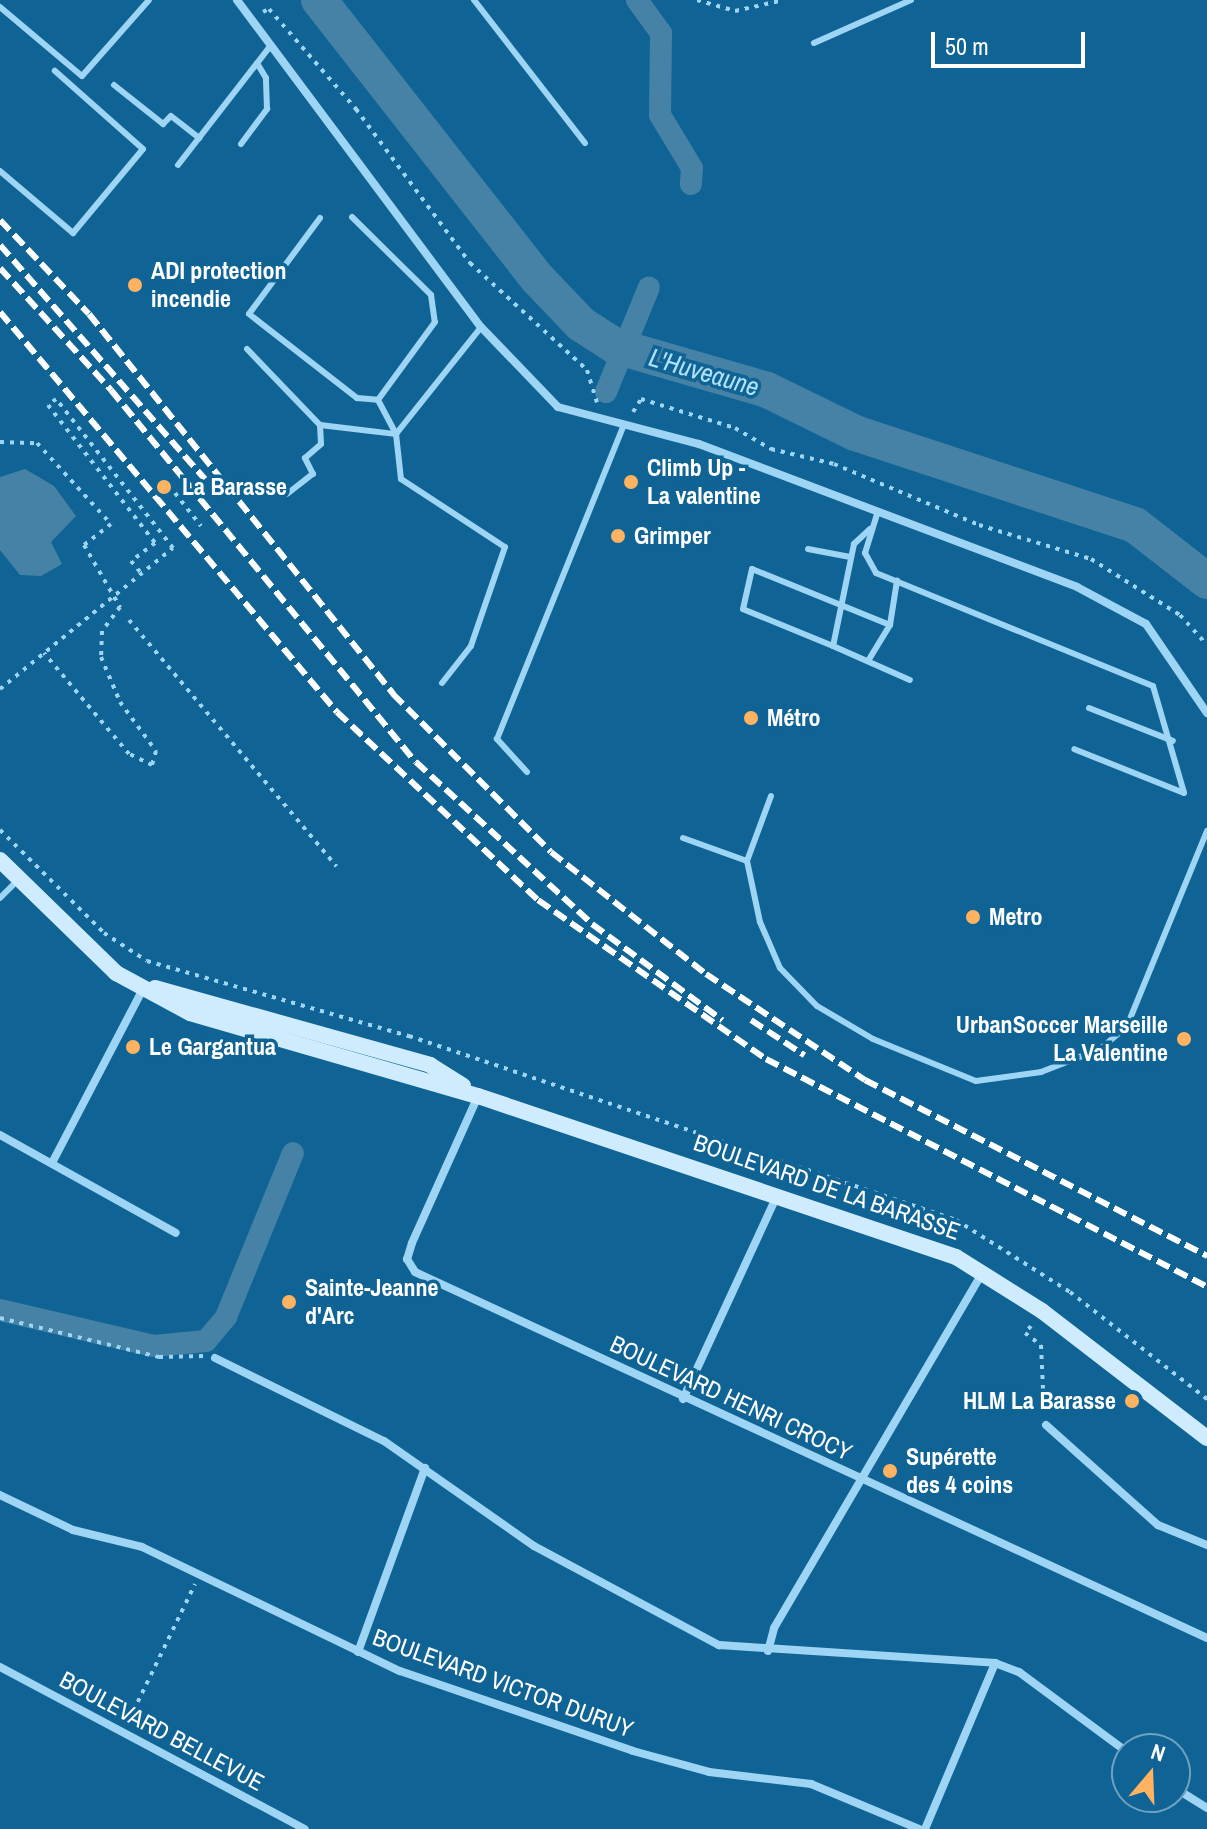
<!DOCTYPE html>
<meta charset="utf-8">
<style>
body{margin:0}
#map{position:relative;width:1207px;height:1829px;overflow:hidden;background:#106495;font-family:"Archivo Narrow",sans-serif}
div>[style]{position:absolute}
.water>*{inset:0;background:#4582a5}
.canal>*{height:22px;margin:-11px;padding:0 11px;transform-origin:11px;border-radius:11px;background:#4582a5}
.river>*{height:36px;margin:-18px;padding:0 18px;transform-origin:18px;border-radius:18px;background:#4582a5}
.path>*{height:4px;margin-top:-2px;transform-origin:0;background:repeating-linear-gradient(90deg,#9fd5f4 0 4px,transparent 0 10px)}
.service>*{height:6px;margin:-3px;padding:0 3px;transform-origin:3px;border-radius:3px;background:#9fd5f4}
.minor>*{height:8px;margin:-4px;padding:0 4px;transform-origin:4px;border-radius:4px;background:#9fd5f4}
.secondary>*{height:16px;margin:-8px;padding:0 8px;transform-origin:8px;border-radius:8px;background:#ceecfd}
.rail>*{height:6px;margin-top:-3px;transform-origin:0;background:repeating-linear-gradient(90deg,#fff 0 14px,transparent 0 20px)}
.dots>*{width:22px;height:22px;translate:-50% -50%;box-sizing:border-box;border:4px solid #106495;border-radius:50%}
span{translate:-50% -50%;white-space:nowrap;text-align:center;line-height:1.15;-webkit-text-stroke:7px #106495;paint-order:stroke}
.poi-label{font-size:24px;color:#fff;font-weight:700}
.left{translate:0 -50%;text-align:left}
.right{translate:-100% -50%;text-align:right}
.street-label{font-size:24px;color:#fff}
.water-label{font-size:26px;color:#afe1fb;font-style:italic}
.north{position:absolute;left:1111px;top:1733px;width:80px;height:80px;box-sizing:border-box;background:#106495;border:2px solid #70a2bf;border-radius:50%;rotate:19deg;font-size:22px;font-weight:700;line-height:32px;text-align:center;color:#fff}
.north::after{content:'';display:block;margin:auto;width:28px;height:36px;background:#ffb361;clip-path:polygon(50% 0,100% 100%,50% 72%,0 100%)}
.scale{position:absolute;left:931px;top:32px;width:154px;height:36px;box-sizing:border-box;border:4px solid #fff;border-top:0;padding-left:10px;font-size:24px;line-height:28px;white-space:nowrap;color:#fff;-webkit-text-stroke:6px #106495;paint-order:stroke}
</style>
<div id="map">
<div class="water">
<div style="clip-path:polygon(25px 469px,54px 486px,76px 516px,51px 542px,62px 564px,41px 576px,20px 575px,0 550px,0 477px)"></div>
</div>
<div class="canal">
<div style="left:637px;top:0;width:41px;rotate:54deg"></div>
<div style="left:661px;top:33px;width:82px;rotate:90.7deg"></div>
<div style="left:660px;top:115px;width:62px;rotate:58.9deg"></div>
<div style="left:692px;top:168px;width:16px;rotate:94deg"></div>
<div style="left:606px;top:392px;width:113px;rotate:-67.7deg"></div>
<div style="left:0;top:1310px;width:158px;rotate:13.2deg"></div>
<div style="left:154px;top:1346px;width:52px;rotate:-5.5deg"></div>
<div style="left:206px;top:1341px;width:31px;rotate:-50deg"></div>
<div style="left:226px;top:1317px;width:177px;rotate:-67.8deg"></div>
</div>
<div class="river">
<div style="left:319px;top:0;width:353px;rotate:51.9deg"></div>
<div style="left:537px;top:278px;width:64px;rotate:46.3deg"></div>
<div style="left:581px;top:324px;width:40px;rotate:32.9deg"></div>
<div style="left:615px;top:346px;width:158px;rotate:16.1deg"></div>
<div style="left:767px;top:390px;width:98px;rotate:26deg"></div>
<div style="left:855px;top:433px;width:295px;rotate:18.2deg"></div>
<div style="left:1135px;top:525px;width:91px;rotate:37.9deg"></div>
</div>
<div class="path">
<div style="left:697px;top:0;width:40px;rotate:16deg"></div>
<div style="left:735px;top:11px;width:50px;rotate:-12.7deg"></div>
<div style="left:263px;top:12px;width:7px;rotate:-27deg"></div>
<div style="left:269px;top:9px;width:133px;rotate:49deg"></div>
<div style="left:356px;top:109px;width:192px;rotate:53.5deg"></div>
<div style="left:470px;top:263px;width:159px;rotate:42.4deg"></div>
<div style="left:587px;top:370px;width:34px;rotate:73deg"></div>
<div style="left:633px;top:412px;width:15px;rotate:-58deg"></div>
<div style="left:641px;top:399px;width:98px;rotate:17.1deg"></div>
<div style="left:735px;top:428px;width:42px;rotate:30.3deg"></div>
<div style="left:771px;top:449px;width:65px;rotate:13.4deg"></div>
<div style="left:834px;top:464px;width:157px;rotate:22.8deg"></div>
<div style="left:979px;top:525px;width:117px;rotate:16.9deg"></div>
<div style="left:1091px;top:559px;width:105px;rotate:32.2deg"></div>
<div style="left:1180px;top:615px;width:40px;rotate:48deg"></div>
<div style="left:0;top:442px;width:37px;rotate:2deg"></div>
<div style="left:37px;top:443px;width:110px;rotate:47.6deg"></div>
<div style="left:111px;top:524px;width:34px;rotate:142deg"></div>
<div style="left:84px;top:545px;width:72px;rotate:59.9deg"></div>
<div style="left:120px;top:607px;width:30px;rotate:127deg"></div>
<div style="left:102px;top:631px;width:26px;rotate:92deg"></div>
<div style="left:101px;top:657px;width:49px;rotate:67.1deg"></div>
<div style="left:120px;top:702px;width:61px;rotate:53.7deg"></div>
<div style="left:156px;top:751px;width:15px;rotate:106deg"></div>
<div style="left:152px;top:765px;width:25px;rotate:-154deg"></div>
<div style="left:129px;top:754px;width:132px;rotate:-130.1deg"></div>
<div style="left:175px;top:493px;width:42px;rotate:51.8deg"></div>
<div style="left:129px;top:620px;width:322px;rotate:49.9deg"></div>
<div style="left:0;top:689px;width:223px;rotate:-39.2deg"></div>
<div style="left:173px;top:548px;width:189px;rotate:-128.1deg"></div>
<div style="left:56px;top:399px;width:10px;rotate:143deg"></div>
<div style="left:48px;top:405px;width:175px;rotate:52.2deg"></div>
<div style="left:155px;top:543px;width:30px;rotate:143deg"></div>
<div style="left:131px;top:561px;width:16px;rotate:50deg"></div>
<div style="left:0;top:830px;width:146px;rotate:44.7deg"></div>
<div style="left:104px;top:933px;width:51px;rotate:33.1deg"></div>
<div style="left:147px;top:961px;width:273px;rotate:16deg"></div>
<div style="left:409px;top:1036px;width:577px;rotate:18.59deg"></div>
<div style="left:956px;top:1220px;width:135px;rotate:32.3deg"></div>
<div style="left:1070px;top:1292px;width:174px;rotate:38deg"></div>
<div style="left:0;top:1318px;width:164px;rotate:13.8deg"></div>
<div style="left:159px;top:1357px;width:46px;rotate:-1.2deg"></div>
<div style="left:1031px;top:1326px;width:9px;rotate:131deg"></div>
<div style="left:1025px;top:1333px;width:20px;rotate:37deg"></div>
<div style="left:1041px;top:1345px;width:66px;rotate:87.4deg"></div>
<div style="left:129px;top:1720px;width:151px;rotate:-64.1deg"></div>
</div>
<div class="service">
<div style="left:474px;top:0;width:181px;rotate:52.2deg"></div>
<div style="left:0;top:7px;width:107px;rotate:40.1deg"></div>
<div style="left:82px;top:76px;width:101px;rotate:-48.6deg"></div>
<div style="left:814px;top:43px;width:106px;rotate:-23.9deg"></div>
<div style="left:114px;top:85px;width:63px;rotate:38.5deg"></div>
<div style="left:163px;top:124px;width:11px;rotate:-45deg"></div>
<div style="left:171px;top:116px;width:36px;rotate:38deg"></div>
<div style="left:241px;top:144px;width:44px;rotate:-53.4deg"></div>
<div style="left:267px;top:109px;width:31px;rotate:-92deg"></div>
<div style="left:266px;top:78px;width:17px;rotate:-121deg"></div>
<div style="left:178px;top:165px;width:152px;rotate:-52.2deg"></div>
<div style="left:0;top:171px;width:96px;rotate:40.3deg"></div>
<div style="left:73px;top:233px;width:109px;rotate:-50.2deg"></div>
<div style="left:143px;top:149px;width:118px;rotate:-138.4deg"></div>
<div style="left:352px;top:217px;width:111px;rotate:44.6deg"></div>
<div style="left:431px;top:295px;width:27px;rotate:82deg"></div>
<div style="left:435px;top:322px;width:97px;rotate:126.2deg"></div>
<div style="left:320px;top:218px;width:119px;rotate:126.5deg"></div>
<div style="left:249px;top:314px;width:137px;rotate:37.9deg"></div>
<div style="left:357px;top:398px;width:21px;rotate:5deg"></div>
<div style="left:378px;top:400px;width:38px;rotate:62deg"></div>
<div style="left:396px;top:434px;width:45px;rotate:83.7deg"></div>
<div style="left:401px;top:479px;width:124px;rotate:33.2deg"></div>
<div style="left:505px;top:547px;width:105px;rotate:109deg"></div>
<div style="left:471px;top:646px;width:47px;rotate:128.1deg"></div>
<div style="left:247px;top:349px;width:105px;rotate:46.2deg"></div>
<div style="left:320px;top:425px;width:77px;rotate:6.8deg"></div>
<div style="left:396px;top:434px;width:137px;rotate:-51.5deg"></div>
<div style="left:287px;top:494px;width:33px;rotate:-38deg"></div>
<div style="left:313px;top:474px;width:18px;rotate:-117deg"></div>
<div style="left:305px;top:458px;width:21px;rotate:-41deg"></div>
<div style="left:321px;top:444px;width:19px;rotate:-93deg"></div>
<div style="left:878px;top:511px;width:44px;rotate:107.2deg"></div>
<div style="left:865px;top:553px;width:23px;rotate:61deg"></div>
<div style="left:876px;top:573px;width:299px;rotate:22.2deg"></div>
<div style="left:1153px;top:686px;width:111px;rotate:73.8deg"></div>
<div style="left:1184px;top:793px;width:118px;rotate:-158.2deg"></div>
<div style="left:870px;top:529px;width:22px;rotate:137deg"></div>
<div style="left:854px;top:544px;width:104px;rotate:101.6deg"></div>
<div style="left:833px;top:646px;width:84px;rotate:23.8deg"></div>
<div style="left:808px;top:549px;width:43px;rotate:10.8deg"></div>
<div style="left:833px;top:646px;width:97px;rotate:-157.7deg"></div>
<div style="left:743px;top:609px;width:41px;rotate:-77.3deg"></div>
<div style="left:752px;top:569px;width:149px;rotate:22.1deg"></div>
<div style="left:890px;top:625px;width:45px;rotate:-81deg"></div>
<div style="left:868px;top:661px;width:42px;rotate:-58.6deg"></div>
<div style="left:1089px;top:708px;width:90px;rotate:21.4deg"></div>
<div style="left:527px;top:772px;width:45px;rotate:-132.3deg"></div>
<div style="left:497px;top:739px;width:339px;rotate:-68deg"></div>
<div style="left:771px;top:796px;width:69px;rotate:110.3deg"></div>
<div style="left:747px;top:861px;width:62px;rotate:78deg"></div>
<div style="left:760px;top:922px;width:50px;rotate:66.5deg"></div>
<div style="left:780px;top:968px;width:53px;rotate:45.8deg"></div>
<div style="left:817px;top:1006px;width:65px;rotate:30.5deg"></div>
<div style="left:873px;top:1039px;width:111px;rotate:22.2deg"></div>
<div style="left:976px;top:1081px;width:66px;rotate:-7.9deg"></div>
<div style="left:1041px;top:1072px;width:63px;rotate:-21.3deg"></div>
<div style="left:1100px;top:1049px;width:35px;rotate:-40deg"></div>
<div style="left:1127px;top:1026px;width:211px;rotate:-67.7deg"></div>
<div style="left:683px;top:838px;width:68px;rotate:19.8deg"></div>
<div style="left:0;top:898px;width:27px;rotate:-45deg"></div>
</div>
<div class="minor">
<div style="left:237px;top:0;width:408px;rotate:53.3deg"></div>
<div style="left:481px;top:327px;width:111px;rotate:46.1deg"></div>
<div style="left:558px;top:407px;width:146px;rotate:14.7deg"></div>
<div style="left:699px;top:444px;width:404px;rotate:20.7deg"></div>
<div style="left:1077px;top:587px;width:78px;rotate:28.2deg"></div>
<div style="left:1146px;top:624px;width:108px;rotate:55.6deg"></div>
<div style="left:478px;top:1096px;width:161px;rotate:114.2deg"></div>
<div style="left:412px;top:1243px;width:17px;rotate:107deg"></div>
<div style="left:407px;top:1259px;width:15px;rotate:58deg"></div>
<div style="left:415px;top:1272px;width:872px;rotate:24.8deg"></div>
<div style="left:0;top:1135px;width:201px;rotate:29.1deg"></div>
<div style="left:52px;top:1163px;width:199px;rotate:-62.4deg"></div>
<div style="left:215px;top:1358px;width:188px;rotate:26.2deg"></div>
<div style="left:384px;top:1441px;width:183px;rotate:35deg"></div>
<div style="left:534px;top:1546px;width:210px;rotate:28.2deg"></div>
<div style="left:719px;top:1645px;width:277px;rotate:3.7deg"></div>
<div style="left:995px;top:1663px;width:26px;rotate:21deg"></div>
<div style="left:1019px;top:1672px;width:134px;rotate:36.5deg"></div>
<div style="left:683px;top:1399px;width:224px;rotate:-65.2deg"></div>
<div style="left:1046px;top:1425px;width:150px;rotate:41.8deg"></div>
<div style="left:1158px;top:1525px;width:53px;rotate:22.2deg"></div>
<div style="left:0;top:1495px;width:81px;rotate:25.6deg"></div>
<div style="left:73px;top:1530px;width:71px;rotate:13.8deg"></div>
<div style="left:142px;top:1547px;width:286px;rotate:25.7deg"></div>
<div style="left:400px;top:1671px;width:246px;rotate:18.9deg"></div>
<div style="left:633px;top:1751px;width:79px;rotate:15.4deg"></div>
<div style="left:709px;top:1772px;width:103px;rotate:6.7deg"></div>
<div style="left:811px;top:1784px;width:117px;rotate:22.6deg"></div>
<div style="left:768px;top:1651px;width:24px;rotate:-75deg"></div>
<div style="left:774px;top:1628px;width:411px;rotate:-59.6deg"></div>
<div style="left:358px;top:1652px;width:196px;rotate:-70deg"></div>
<div style="left:0;top:1667px;width:345px;rotate:28deg"></div>
<div style="left:1175px;top:1788px;width:38px;rotate:32deg"></div>
<div style="left:925px;top:1829px;width:180px;rotate:-67.1deg"></div>
</div>
<div class="secondary">
<div style="left:0;top:860px;width:162px;rotate:44.2deg"></div>
<div style="left:116px;top:973px;width:84px;rotate:28.4deg"></div>
<div style="left:190px;top:1013px;width:300px;rotate:16.1deg"></div>
<div style="left:478px;top:1096px;width:504px;rotate:18.61deg"></div>
<div style="left:956px;top:1257px;width:102px;rotate:32.1deg"></div>
<div style="left:1042px;top:1311px;width:208px;rotate:37.6deg"></div>
<div style="left:155px;top:988px;width:286px;rotate:15.6deg"></div>
<div style="left:430px;top:1065px;width:39px;rotate:32deg"></div>
</div>
<div class="rail">
<div style="left:0;top:220px;width:129px;rotate:46.6deg"></div>
<div style="left:89px;top:314px;width:487px;rotate:51.3deg"></div>
<div style="left:393px;top:694px;width:223px;rotate:45deg"></div>
<div style="left:551px;top:852px;width:197px;rotate:38.2deg"></div>
<div style="left:706px;top:974px;width:191px;rotate:33.7deg"></div>
<div style="left:865px;top:1080px;width:385px;rotate:27.2deg"></div>
<div style="left:0;top:245px;width:311px;rotate:48.8deg"></div>
<div style="left:0;top:268px;width:165px;rotate:47.7deg"></div>
<div style="left:111px;top:390px;width:481px;rotate:50.7deg"></div>
<div style="left:416px;top:762px;width:239px;rotate:42.6deg"></div>
<div style="left:592px;top:924px;width:162px;rotate:36.4deg"></div>
<div style="left:0;top:312px;width:523px;rotate:49.89deg"></div>
<div style="left:337px;top:712px;width:275px;rotate:43.1deg"></div>
<div style="left:538px;top:900px;width:278px;rotate:34.9deg"></div>
<div style="left:766px;top:1059px;width:496px;rotate:27.3deg"></div>
<div style="left:751px;top:1020px;width:64px;rotate:33.4deg"></div>
</div>
<div class="dots">
<div style="left:135px;top:285px;background:#ffb361"></div>
<div style="left:631px;top:482px;background:#ffb361"></div>
<div style="left:164px;top:487px;background:#ffb361"></div>
<div style="left:618px;top:536px;background:#ffb361"></div>
<div style="left:751px;top:718px;background:#ffb361"></div>
<div style="left:973px;top:917px;background:#ffb361"></div>
<div style="left:1184px;top:1039px;background:#ffb361"></div>
<div style="left:133px;top:1047px;background:#ffb361"></div>
<div style="left:289px;top:1302px;background:#ffb361"></div>
<div style="left:1132px;top:1401px;background:#ffb361"></div>
<div style="left:890px;top:1471px;background:#ffb361"></div>
</div>
<div class="poi-label">
<span class="left" style="left:151px;top:285px">ADI protection<br>incendie</span>
<span class="left" style="left:647px;top:482px">Climb Up -<br>La valentine</span>
<span class="left" style="left:182px;top:487px">La Barasse</span>
<span class="left" style="left:634px;top:536px">Grimper</span>
<span class="left" style="left:767px;top:718px">Métro</span>
<span class="left" style="left:989px;top:917px">Metro</span>
<span class="right" style="left:1168px;top:1039px">UrbanSoccer Marseille<br>La Valentine</span>
<span class="left" style="left:149px;top:1047px">Le Gargantua</span>
<span class="left" style="left:305px;top:1302px">Sainte-Jeanne<br>d'Arc</span>
<span class="right" style="left:1116px;top:1401px">HLM La Barasse</span>
<span class="left" style="left:906px;top:1471px">Supérette<br>des 4 coins</span>
</div>
<div class="street-label">
<span style="left:827px;top:1187px;rotate:19deg">BOULEVARD DE LA BARASSE</span>
<span style="left:731px;top:1398px;rotate:25deg">BOULEVARD HENRI CROCY</span>
<span style="left:503px;top:1683px;rotate:20deg">BOULEVARD VICTOR DURUY</span>
<span style="left:162px;top:1731px;rotate:28deg">BOULEVARD BELLEVUE</span>
</div>
<div class="water-label">
<span style="left:704px;top:372px;rotate:16deg">L'Huveaune</span>
</div>
<div class="north">N</div>
<div class="scale">50 m</div>
</div>
